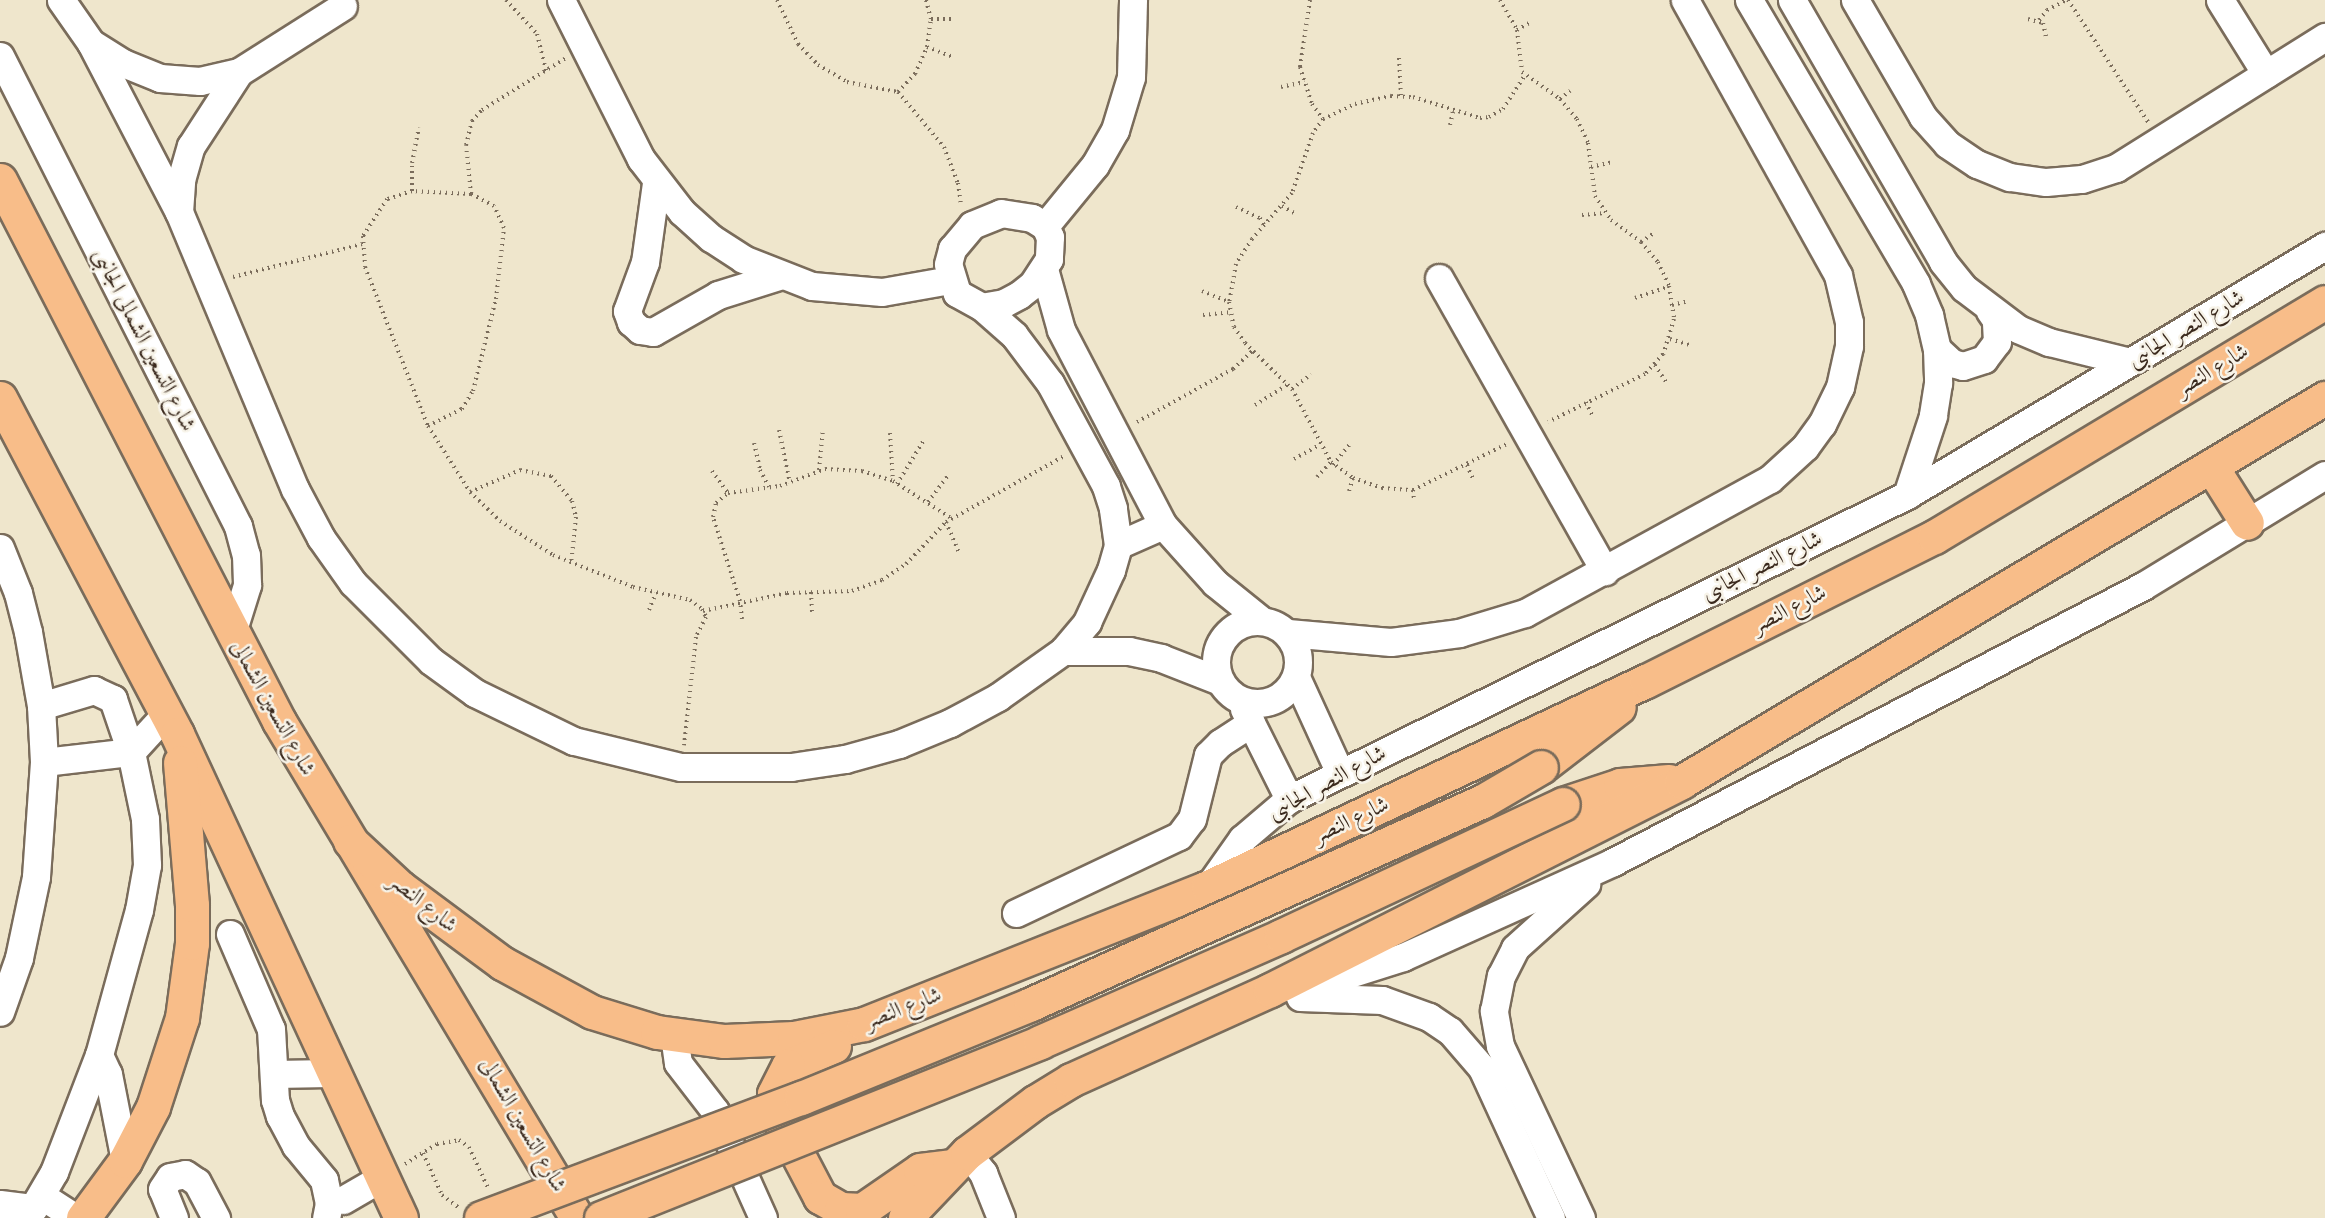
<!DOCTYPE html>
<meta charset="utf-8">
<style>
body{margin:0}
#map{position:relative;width:2325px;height:1218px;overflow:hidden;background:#efe6cc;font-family:"IM FELL Double Pica",Amiri,serif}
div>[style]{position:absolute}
.path>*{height:4px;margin-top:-2px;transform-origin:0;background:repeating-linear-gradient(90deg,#7a6c5b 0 1.5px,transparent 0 6px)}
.roads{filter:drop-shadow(2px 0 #7a6c5b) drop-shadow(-2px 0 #7a6c5b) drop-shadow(0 2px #7a6c5b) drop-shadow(0 -2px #7a6c5b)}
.minor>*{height:27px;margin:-13.5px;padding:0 13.5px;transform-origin:13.5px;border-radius:13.5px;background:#fff}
.minor>.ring{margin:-13.5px;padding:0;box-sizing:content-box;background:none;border:27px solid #fff;border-radius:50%}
.major>*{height:33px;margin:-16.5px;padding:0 16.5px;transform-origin:16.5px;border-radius:16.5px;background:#f8bd89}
.bridges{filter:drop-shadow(2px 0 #7a6c5b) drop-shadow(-2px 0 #7a6c5b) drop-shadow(0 2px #7a6c5b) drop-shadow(0 -2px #7a6c5b)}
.major-bridge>*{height:33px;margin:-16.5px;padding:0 16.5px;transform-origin:16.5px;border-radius:16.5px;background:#f8bd89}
span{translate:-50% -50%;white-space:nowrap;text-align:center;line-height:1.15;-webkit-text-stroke:5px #f7f3e8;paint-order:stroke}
.street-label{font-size:22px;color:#3b2a1e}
</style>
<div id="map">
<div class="path">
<div style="left:506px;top:0;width:46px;rotate:47.6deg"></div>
<div style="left:537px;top:34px;width:38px;rotate:76deg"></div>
<div style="left:777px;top:0;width:49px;rotate:64.5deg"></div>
<div style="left:798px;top:44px;width:29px;rotate:46deg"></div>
<div style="left:818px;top:65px;width:34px;rotate:30deg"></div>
<div style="left:847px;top:82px;width:52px;rotate:11.1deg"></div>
<div style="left:898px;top:92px;width:25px;rotate:-47deg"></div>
<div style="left:915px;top:74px;width:30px;rotate:-66deg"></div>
<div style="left:927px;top:47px;width:28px;rotate:-82deg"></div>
<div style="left:931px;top:19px;width:20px;rotate:-105deg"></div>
<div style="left:1310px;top:0;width:68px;rotate:98.5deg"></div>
<div style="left:1300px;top:67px;width:39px;rotate:72deg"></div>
<div style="left:1312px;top:104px;width:19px;rotate:54deg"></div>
<div style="left:1323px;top:119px;width:17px;rotate:126deg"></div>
<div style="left:1313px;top:133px;width:64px;rotate:109.3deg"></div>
<div style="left:1292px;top:193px;width:61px;rotate:131deg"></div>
<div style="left:1252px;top:239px;width:30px;rotate:123deg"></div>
<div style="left:1236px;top:264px;width:39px;rotate:100deg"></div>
<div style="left:1229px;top:302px;width:25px;rotate:79deg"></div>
<div style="left:1234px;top:327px;width:19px;rotate:55deg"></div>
<div style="left:1245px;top:343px;width:66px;rotate:44.4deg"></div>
<div style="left:1292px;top:389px;width:83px;rotate:61.9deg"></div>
<div style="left:1331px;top:462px;width:27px;rotate:36deg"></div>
<div style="left:1353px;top:478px;width:31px;rotate:19deg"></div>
<div style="left:1382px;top:488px;width:31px;rotate:4deg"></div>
<div style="left:1413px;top:490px;width:105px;rotate:-26.1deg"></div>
<div style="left:1500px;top:0;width:34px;rotate:60deg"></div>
<div style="left:1517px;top:30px;width:42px;rotate:83.2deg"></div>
<div style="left:1522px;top:72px;width:47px;rotate:35.4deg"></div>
<div style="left:1560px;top:99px;width:26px;rotate:50deg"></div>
<div style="left:1577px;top:119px;width:26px;rotate:65deg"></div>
<div style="left:1588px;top:143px;width:53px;rotate:82.5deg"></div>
<div style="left:1595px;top:196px;width:29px;rotate:56deg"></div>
<div style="left:1611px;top:220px;width:37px;rotate:36deg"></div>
<div style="left:1641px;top:242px;width:26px;rotate:50deg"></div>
<div style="left:1658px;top:262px;width:26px;rotate:65deg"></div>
<div style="left:1669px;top:286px;width:33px;rotate:81deg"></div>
<div style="left:1674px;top:319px;width:37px;rotate:107deg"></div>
<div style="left:1663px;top:354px;width:27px;rotate:132deg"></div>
<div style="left:1645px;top:374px;width:108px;rotate:153.7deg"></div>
<div style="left:2068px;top:0;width:146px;rotate:56.7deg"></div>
<div style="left:931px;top:19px;width:22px"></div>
<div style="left:2028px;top:19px;width:16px;rotate:15deg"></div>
<div style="left:2043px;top:23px;width:14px;rotate:78deg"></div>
<div style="left:2039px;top:20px;width:13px;rotate:-51deg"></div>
<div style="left:2047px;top:10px;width:22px;rotate:-27deg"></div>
<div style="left:1517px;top:30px;width:14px;rotate:-30deg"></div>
<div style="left:927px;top:47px;width:26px;rotate:21deg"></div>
<div style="left:1399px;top:58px;width:38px;rotate:87deg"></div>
<div style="left:1281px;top:87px;width:24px;rotate:-12deg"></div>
<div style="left:898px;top:92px;width:72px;rotate:50.1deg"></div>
<div style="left:944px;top:147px;width:39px;rotate:69deg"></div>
<div style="left:958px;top:183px;width:22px;rotate:82deg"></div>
<div style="left:1560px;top:99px;width:13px;rotate:-39deg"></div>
<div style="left:1323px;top:119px;width:35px;rotate:-25deg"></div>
<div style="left:1355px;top:104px;width:37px;rotate:-13deg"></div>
<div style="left:1391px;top:96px;width:22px;rotate:3deg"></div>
<div style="left:1413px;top:97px;width:70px;rotate:17.4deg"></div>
<div style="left:1480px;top:118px;width:9px;rotate:-6deg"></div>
<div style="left:1489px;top:117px;width:16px;rotate:-30deg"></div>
<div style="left:1503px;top:109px;width:40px;rotate:-57.1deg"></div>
<div style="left:1450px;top:125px;width:14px;rotate:-78deg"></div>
<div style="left:1591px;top:167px;width:23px;rotate:-13deg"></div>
<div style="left:412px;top:191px;width:28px;rotate:-90deg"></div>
<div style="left:412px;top:163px;width:36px;rotate:-79deg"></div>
<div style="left:471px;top:194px;width:49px;rotate:-95.8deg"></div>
<div style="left:466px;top:145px;width:25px;rotate:-76deg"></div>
<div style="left:472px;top:121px;width:15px;rotate:-48deg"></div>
<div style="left:482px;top:110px;width:99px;rotate:-31.8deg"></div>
<div style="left:1282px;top:206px;width:14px;rotate:30deg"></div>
<div style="left:1236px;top:207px;width:26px;rotate:25deg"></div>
<div style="left:1260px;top:218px;width:10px;rotate:61deg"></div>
<div style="left:1582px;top:215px;width:23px;rotate:-5deg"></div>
<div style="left:1641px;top:242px;width:16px;rotate:-35deg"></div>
<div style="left:233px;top:277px;width:133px;rotate:-14.3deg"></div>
<div style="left:1202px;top:291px;width:29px;rotate:22deg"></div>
<div style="left:1635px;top:298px;width:36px;rotate:-19deg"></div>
<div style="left:1672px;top:305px;width:17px;rotate:-13deg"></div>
<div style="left:1203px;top:315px;width:27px;rotate:-6deg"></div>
<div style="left:1670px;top:339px;width:21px;rotate:17deg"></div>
<div style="left:1655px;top:365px;width:20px;rotate:57deg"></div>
<div style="left:1292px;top:389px;width:24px;rotate:-38deg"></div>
<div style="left:1586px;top:402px;width:17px;rotate:65deg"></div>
<div style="left:1255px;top:405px;width:38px;rotate:-32deg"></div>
<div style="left:1137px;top:422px;width:110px;rotate:-28.9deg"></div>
<div style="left:1233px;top:369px;width:26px;rotate:-43deg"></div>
<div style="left:428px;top:426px;width:38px;rotate:-27deg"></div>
<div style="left:462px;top:409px;width:21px;rotate:-59deg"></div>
<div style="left:473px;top:391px;width:95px;rotate:-76deg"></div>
<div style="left:496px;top:299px;width:71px;rotate:-83.6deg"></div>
<div style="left:504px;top:228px;width:24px;rotate:-114deg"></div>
<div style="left:494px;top:206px;width:26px;rotate:-152deg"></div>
<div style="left:471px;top:194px;width:59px;rotate:-177.1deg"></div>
<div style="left:412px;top:191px;width:26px;rotate:162deg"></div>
<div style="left:387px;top:199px;width:44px;rotate:123deg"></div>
<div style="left:363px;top:236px;width:31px;rotate:86deg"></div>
<div style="left:365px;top:267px;width:171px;rotate:68.4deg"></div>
<div style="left:428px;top:426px;width:78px;rotate:57.5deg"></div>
<div style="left:470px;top:492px;width:42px;rotate:44deg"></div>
<div style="left:500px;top:521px;width:63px;rotate:32.7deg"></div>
<div style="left:553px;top:555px;width:86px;rotate:21.8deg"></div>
<div style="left:633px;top:587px;width:58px;rotate:12.8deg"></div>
<div style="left:690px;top:600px;width:15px;rotate:37deg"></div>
<div style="left:702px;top:609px;width:9px;rotate:63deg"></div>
<div style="left:706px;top:617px;width:22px;rotate:117deg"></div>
<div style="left:696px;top:637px;width:109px;rotate:96.3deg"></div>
<div style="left:779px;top:430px;width:54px;rotate:78.3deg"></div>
<div style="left:890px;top:433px;width:48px;rotate:86.4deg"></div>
<div style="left:754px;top:443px;width:28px;rotate:77deg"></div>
<div style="left:760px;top:470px;width:19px;rotate:62deg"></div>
<div style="left:1294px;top:459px;width:29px;rotate:-29deg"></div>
<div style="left:1333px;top:465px;width:27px;rotate:-51deg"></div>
<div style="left:1467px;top:465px;width:15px;rotate:67deg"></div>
<div style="left:819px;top:470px;width:40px;rotate:-84.3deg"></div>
<div style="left:712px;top:471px;width:27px;rotate:54deg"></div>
<div style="left:1317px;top:477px;width:21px;rotate:-47deg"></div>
<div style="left:897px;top:484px;width:52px;rotate:-58.5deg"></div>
<div style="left:1413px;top:490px;width:10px;rotate:84deg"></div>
<div style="left:1349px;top:491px;width:14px;rotate:-73deg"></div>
<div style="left:470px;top:492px;width:55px;rotate:-23.7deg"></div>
<div style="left:520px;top:470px;width:32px;rotate:11deg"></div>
<div style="left:551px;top:476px;width:33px;rotate:50deg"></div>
<div style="left:572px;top:501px;width:16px;rotate:76deg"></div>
<div style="left:576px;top:517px;width:47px;rotate:96.1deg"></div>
<div style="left:928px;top:502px;width:34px;rotate:-53deg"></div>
<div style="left:946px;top:522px;width:34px;rotate:67deg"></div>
<div style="left:811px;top:592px;width:20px;rotate:87deg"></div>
<div style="left:649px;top:610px;width:18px;rotate:-68deg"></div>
<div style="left:703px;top:611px;width:86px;rotate:-12.1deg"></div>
<div style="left:787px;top:593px;width:65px;rotate:-1.8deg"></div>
<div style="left:852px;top:591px;width:32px;rotate:-20deg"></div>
<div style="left:882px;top:580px;width:29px;rotate:-34deg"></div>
<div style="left:906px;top:564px;width:58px;rotate:-46.4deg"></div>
<div style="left:946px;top:522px;width:135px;rotate:-29.2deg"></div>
<div style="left:742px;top:619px;width:18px;rotate:-96deg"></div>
<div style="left:740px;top:601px;width:88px;rotate:-107.8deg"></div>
<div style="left:713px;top:517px;width:14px;rotate:-78deg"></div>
<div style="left:716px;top:503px;width:16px;rotate:-40deg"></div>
<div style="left:728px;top:493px;width:52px;rotate:-7.7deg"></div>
<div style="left:780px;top:486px;width:48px;rotate:-20.7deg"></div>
<div style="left:825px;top:469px;width:37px;rotate:3deg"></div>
<div style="left:862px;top:471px;width:33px;rotate:18deg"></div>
<div style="left:893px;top:481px;width:69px;rotate:32.5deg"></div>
<div style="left:423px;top:1153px;width:46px;rotate:65.7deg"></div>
<div style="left:442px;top:1195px;width:20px;rotate:37deg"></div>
<div style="left:405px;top:1164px;width:38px;rotate:-32deg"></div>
<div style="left:437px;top:1144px;width:22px;rotate:-10deg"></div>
<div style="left:459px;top:1140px;width:12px;rotate:35deg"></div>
<div style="left:469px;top:1147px;width:45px;rotate:65.1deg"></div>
</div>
<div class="roads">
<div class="minor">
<div style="left:61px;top:0;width:52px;rotate:55.1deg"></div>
<div style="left:91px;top:43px;width:191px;rotate:62.5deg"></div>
<div style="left:179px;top:212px;width:300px;rotate:67.3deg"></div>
<div style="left:295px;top:489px;width:55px;rotate:62deg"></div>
<div style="left:321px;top:538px;width:55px;rotate:54.6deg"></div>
<div style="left:353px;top:583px;width:110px;rotate:45deg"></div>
<div style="left:431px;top:661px;width:54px;rotate:36deg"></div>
<div style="left:475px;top:693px;width:110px;rotate:25.9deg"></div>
<div style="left:574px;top:741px;width:110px;rotate:13.7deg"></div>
<div style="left:681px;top:767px;width:110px"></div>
<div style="left:791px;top:767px;width:55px;rotate:-8.4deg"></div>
<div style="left:845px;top:759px;width:56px;rotate:-15.5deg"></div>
<div style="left:899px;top:744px;width:55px;rotate:-22.4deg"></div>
<div style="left:950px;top:723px;width:55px;rotate:-28.4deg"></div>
<div style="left:998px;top:697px;width:80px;rotate:-35.3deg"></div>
<div style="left:1063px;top:651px;width:38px;rotate:-50deg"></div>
<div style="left:1087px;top:622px;width:57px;rotate:-65.2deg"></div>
<div style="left:1111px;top:570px;width:26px;rotate:-74deg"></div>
<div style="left:1118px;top:545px;width:37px;rotate:-98deg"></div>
<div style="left:1113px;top:508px;width:23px;rotate:-108deg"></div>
<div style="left:1106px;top:486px;width:117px;rotate:-118.5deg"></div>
<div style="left:1050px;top:383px;width:60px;rotate:-126.9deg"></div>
<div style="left:1014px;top:335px;width:43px;rotate:-138.8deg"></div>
<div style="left:561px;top:0;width:178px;rotate:63.3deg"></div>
<div style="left:641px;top:159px;width:67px;rotate:52.3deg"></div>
<div style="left:682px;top:212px;width:39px;rotate:42deg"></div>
<div style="left:711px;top:238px;width:38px;rotate:33deg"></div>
<div style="left:743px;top:259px;width:74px;rotate:21.4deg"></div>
<div style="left:812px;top:286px;width:70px;rotate:4.9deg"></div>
<div style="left:882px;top:292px;width:69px;rotate:-10deg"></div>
<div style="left:1749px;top:0;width:329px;rotate:59.5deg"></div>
<div style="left:1916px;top:284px;width:34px;rotate:67deg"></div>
<div style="left:1929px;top:315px;width:35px;rotate:77deg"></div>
<div style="left:1937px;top:349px;width:34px;rotate:88deg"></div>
<div style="left:1938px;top:383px;width:33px;rotate:99deg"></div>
<div style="left:1933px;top:416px;width:83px;rotate:108.2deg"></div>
<div style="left:1792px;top:0;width:302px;rotate:60deg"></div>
<div style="left:1943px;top:262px;width:33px;rotate:51deg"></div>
<div style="left:1964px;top:288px;width:68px;rotate:37.2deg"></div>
<div style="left:2018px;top:329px;width:34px;rotate:23deg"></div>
<div style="left:2049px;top:342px;width:83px;rotate:13.9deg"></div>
<div style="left:1855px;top:0;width:135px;rotate:59.8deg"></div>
<div style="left:1923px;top:117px;width:36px;rotate:48deg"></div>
<div style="left:1947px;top:144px;width:36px;rotate:34deg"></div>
<div style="left:1977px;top:164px;width:35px;rotate:22deg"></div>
<div style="left:2010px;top:177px;width:36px;rotate:8deg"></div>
<div style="left:2046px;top:182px;width:36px;rotate:-5deg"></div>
<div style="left:2082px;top:179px;width:36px;rotate:-18deg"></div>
<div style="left:2116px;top:168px;width:247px;rotate:-32.1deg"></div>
<div style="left:2220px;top:0;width:87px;rotate:58.1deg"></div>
<div style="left:91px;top:43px;width:38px;rotate:32deg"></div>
<div style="left:123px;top:63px;width:40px;rotate:22deg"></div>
<div style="left:160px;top:78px;width:40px;rotate:4.3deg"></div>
<div style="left:200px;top:81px;width:40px;rotate:-13deg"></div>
<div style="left:239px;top:72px;width:123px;rotate:-32.4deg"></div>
<div style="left:0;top:56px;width:527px;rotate:63.14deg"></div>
<div style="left:238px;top:526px;width:30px;rotate:75deg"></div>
<div style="left:246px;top:555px;width:30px;rotate:88deg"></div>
<div style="left:247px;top:585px;width:50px;rotate:107.4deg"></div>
<div style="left:656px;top:183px;width:80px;rotate:97.9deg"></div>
<div style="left:645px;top:262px;width:52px;rotate:110.2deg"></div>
<div style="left:627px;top:311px;width:12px;rotate:70deg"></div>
<div style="left:631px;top:322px;width:12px;rotate:42deg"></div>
<div style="left:640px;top:330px;width:13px;rotate:9deg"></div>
<div style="left:653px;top:332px;width:75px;rotate:-29.6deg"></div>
<div style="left:718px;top:295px;width:64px;rotate:-17.3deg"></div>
<div style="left:179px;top:212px;width:32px;rotate:-86deg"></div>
<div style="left:181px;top:180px;width:35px;rotate:-74deg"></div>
<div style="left:191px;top:146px;width:88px;rotate:-57deg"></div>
<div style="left:1001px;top:213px;width:31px;rotate:9deg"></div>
<div style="left:1032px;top:218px;width:15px;rotate:32deg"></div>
<div style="left:1045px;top:226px;width:12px;rotate:66deg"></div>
<div style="left:1050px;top:237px;width:22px;rotate:93deg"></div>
<div style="left:1049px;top:259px;width:30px;rotate:123deg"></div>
<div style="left:1033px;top:284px;width:18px;rotate:142deg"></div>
<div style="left:1019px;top:295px;width:17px;rotate:152deg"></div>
<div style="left:1004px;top:303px;width:22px;rotate:170deg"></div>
<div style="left:982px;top:307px;width:29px;rotate:-151deg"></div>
<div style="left:957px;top:293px;width:30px;rotate:-107deg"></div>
<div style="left:948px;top:264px;width:16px;rotate:-75deg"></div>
<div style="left:952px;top:249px;width:31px;rotate:-50deg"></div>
<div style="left:972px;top:225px;width:31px;rotate:-22deg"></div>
<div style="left:1045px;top:226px;width:79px;rotate:-50.7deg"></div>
<div style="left:1095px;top:165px;width:40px;rotate:-60.3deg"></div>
<div style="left:1115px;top:130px;width:55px;rotate:-73.2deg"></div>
<div style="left:1131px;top:77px;width:77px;rotate:-88.5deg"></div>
<div style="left:1044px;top:269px;width:63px;rotate:74.4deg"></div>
<div style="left:1061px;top:330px;width:220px;rotate:62.4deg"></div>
<div style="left:1163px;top:525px;width:78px;rotate:48.1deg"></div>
<div style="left:1215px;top:583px;width:59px;rotate:38.8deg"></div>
<div style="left:1439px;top:278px;width:337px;rotate:60.5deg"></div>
<div style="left:1937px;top:349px;width:21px;rotate:43deg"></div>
<div style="left:1952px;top:363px;width:11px;rotate:15deg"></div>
<div style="left:1963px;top:366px;width:22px;rotate:-18deg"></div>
<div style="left:1984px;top:359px;width:21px;rotate:-53deg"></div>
<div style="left:1997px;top:342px;width:22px;rotate:-93deg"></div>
<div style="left:1996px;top:320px;width:11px;rotate:-124deg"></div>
<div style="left:1118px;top:545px;width:49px;rotate:-24deg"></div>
<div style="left:0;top:548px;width:48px;rotate:68.2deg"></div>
<div style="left:18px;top:593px;width:40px;rotate:75.6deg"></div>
<div style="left:28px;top:632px;width:75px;rotate:80deg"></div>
<div style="left:41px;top:706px;width:56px;rotate:86.9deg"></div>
<div style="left:44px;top:762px;width:115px;rotate:94deg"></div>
<div style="left:36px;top:877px;width:83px;rotate:101.9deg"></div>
<div style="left:19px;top:958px;width:57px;rotate:109.4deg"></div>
<div class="ring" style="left:1216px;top:621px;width:55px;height:55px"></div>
<div style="left:1288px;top:633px;width:103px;rotate:5deg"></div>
<div style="left:1391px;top:642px;width:69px;rotate:-7.5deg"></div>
<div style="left:1459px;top:633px;width:69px;rotate:-16.9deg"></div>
<div style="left:1525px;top:613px;width:279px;rotate:-28.7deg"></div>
<div style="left:1770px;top:479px;width:47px;rotate:-42.4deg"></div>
<div style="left:1805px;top:447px;width:29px;rotate:-54deg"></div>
<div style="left:1822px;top:424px;width:41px;rotate:-64.1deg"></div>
<div style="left:1840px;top:387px;width:42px;rotate:-77.6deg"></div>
<div style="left:1849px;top:346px;width:24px;rotate:-90deg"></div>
<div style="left:1849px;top:322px;width:48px;rotate:-103.2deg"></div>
<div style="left:1838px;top:275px;width:315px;rotate:-119.1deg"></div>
<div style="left:1063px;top:651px;width:66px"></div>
<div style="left:1129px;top:651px;width:33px;rotate:12deg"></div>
<div style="left:1161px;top:658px;width:63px;rotate:21.3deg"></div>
<div style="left:1296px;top:677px;width:106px;rotate:65.4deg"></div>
<div style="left:1244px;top:709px;width:101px;rotate:63.4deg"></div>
<div style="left:44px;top:762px;width:88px;rotate:-6.6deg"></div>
<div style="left:131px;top:752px;width:52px;rotate:-47.4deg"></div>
<div style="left:1208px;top:887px;width:59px;rotate:-54.7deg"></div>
<div style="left:1242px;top:839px;width:62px;rotate:-40.4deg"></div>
<div style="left:1289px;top:799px;width:689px;rotate:-26.19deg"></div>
<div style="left:1907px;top:495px;width:487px;rotate:-30.8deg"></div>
<div style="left:1016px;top:913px;width:180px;rotate:-25.3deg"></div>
<div style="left:1179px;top:836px;width:21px;rotate:-53deg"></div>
<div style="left:1192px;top:819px;width:66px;rotate:-76deg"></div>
<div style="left:1208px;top:755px;width:17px;rotate:-45deg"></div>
<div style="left:1220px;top:743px;width:37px;rotate:-33deg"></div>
<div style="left:230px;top:934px;width:103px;rotate:66.7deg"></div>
<div style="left:271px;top:1029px;width:71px;rotate:86.8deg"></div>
<div style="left:275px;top:1100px;width:17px;rotate:73deg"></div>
<div style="left:280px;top:1116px;width:34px;rotate:62deg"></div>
<div style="left:296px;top:1146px;width:44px;rotate:50.5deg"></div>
<div style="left:324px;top:1180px;width:24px;rotate:78deg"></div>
<div style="left:329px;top:1203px;width:15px;rotate:101deg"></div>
<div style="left:1289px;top:987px;width:45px;rotate:-10.3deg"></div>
<div style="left:1333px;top:979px;width:73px;rotate:-17.4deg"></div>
<div style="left:1403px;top:957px;width:230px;rotate:-24.3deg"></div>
<div style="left:1613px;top:862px;width:598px;rotate:-27.51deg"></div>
<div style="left:2143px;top:586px;width:213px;rotate:-31.4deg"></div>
<div style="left:1300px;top:997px;width:82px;rotate:2.1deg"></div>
<div style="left:1382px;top:1000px;width:50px;rotate:19.9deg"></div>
<div style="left:1429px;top:1017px;width:25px;rotate:34deg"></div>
<div style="left:1450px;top:1031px;width:49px;rotate:49.1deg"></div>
<div style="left:1482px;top:1068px;width:165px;rotate:65.3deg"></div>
<div style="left:674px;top:1035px;width:28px;rotate:82deg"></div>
<div style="left:678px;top:1063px;width:61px;rotate:52.4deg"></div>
<div style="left:715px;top:1111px;width:117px;rotate:65.8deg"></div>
<div style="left:99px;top:1055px;width:21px;rotate:65deg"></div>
<div style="left:108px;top:1074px;width:89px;rotate:78.9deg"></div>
<div style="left:274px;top:1074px;width:56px;rotate:-1deg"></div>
<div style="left:967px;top:1153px;width:26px;rotate:51deg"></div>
<div style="left:983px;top:1173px;width:48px;rotate:68.2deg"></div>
<div style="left:42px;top:1196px;width:40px;rotate:32.9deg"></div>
<div style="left:343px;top:1200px;width:44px;rotate:-30.1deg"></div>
<div style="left:0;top:1204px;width:34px;rotate:7deg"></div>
<div style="left:27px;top:1218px;width:53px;rotate:-59.6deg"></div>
<div style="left:54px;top:1172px;width:125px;rotate:-69deg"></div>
<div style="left:99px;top:1055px;width:150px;rotate:-74.6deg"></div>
<div style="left:139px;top:910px;width:46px;rotate:-79.9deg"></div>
<div style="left:147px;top:865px;width:46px;rotate:-92.5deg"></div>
<div style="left:145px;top:819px;width:68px;rotate:-101.8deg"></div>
<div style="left:131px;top:752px;width:56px;rotate:-108.8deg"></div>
<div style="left:113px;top:699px;width:21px;rotate:-155deg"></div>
<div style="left:94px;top:690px;width:55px;rotate:163.2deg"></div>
<div style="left:174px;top:1218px;width:31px;rotate:-112deg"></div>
<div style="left:162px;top:1189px;width:14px;rotate:-56deg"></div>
<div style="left:170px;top:1177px;width:15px;rotate:-11deg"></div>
<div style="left:185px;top:1174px;width:14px;rotate:34deg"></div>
<div style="left:197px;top:1182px;width:41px;rotate:62.2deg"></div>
<div style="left:1581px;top:1218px;width:190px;rotate:-115.2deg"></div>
<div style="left:1500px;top:1046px;width:36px;rotate:-100deg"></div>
<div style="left:1494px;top:1011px;width:36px;rotate:-79deg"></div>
<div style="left:1501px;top:976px;width:31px;rotate:-63deg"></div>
<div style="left:1515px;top:948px;width:96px;rotate:-42deg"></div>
</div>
<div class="major">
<div style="left:0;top:180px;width:609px;rotate:62.72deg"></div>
<div style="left:279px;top:721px;width:579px;rotate:59.05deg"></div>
<div style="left:0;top:398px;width:380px;rotate:62.2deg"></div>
<div style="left:177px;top:734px;width:533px;rotate:65.16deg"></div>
<div style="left:2211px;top:466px;width:67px;rotate:57.7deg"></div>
<div style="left:1541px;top:767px;width:98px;rotate:-37.6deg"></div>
<div style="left:1563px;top:804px;width:60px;rotate:-18.4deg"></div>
<div style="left:1620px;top:785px;width:49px;rotate:-4.7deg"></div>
<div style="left:350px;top:841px;width:69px;rotate:42.7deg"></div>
<div style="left:401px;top:888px;width:126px;rotate:36.6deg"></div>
<div style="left:502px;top:963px;width:102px;rotate:28.6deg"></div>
<div style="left:592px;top:1012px;width:68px;rotate:17.1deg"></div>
<div style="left:657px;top:1032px;width:68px;rotate:7.7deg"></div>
<div style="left:724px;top:1041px;width:70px;rotate:-2.5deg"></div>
<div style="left:794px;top:1038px;width:71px;rotate:-11.3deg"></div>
<div style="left:864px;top:1024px;width:370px;rotate:-21.7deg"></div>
<div style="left:1208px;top:887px;width:484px;rotate:-25.2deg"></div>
<div style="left:1646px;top:681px;width:322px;rotate:-26.6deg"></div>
<div style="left:1934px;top:537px;width:456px;rotate:-31deg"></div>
<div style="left:834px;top:1046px;width:50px;rotate:156.5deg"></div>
<div style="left:788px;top:1066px;width:31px;rotate:117deg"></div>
<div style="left:774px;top:1094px;width:21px;rotate:82deg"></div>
<div style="left:777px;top:1115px;width:93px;rotate:62.3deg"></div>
<div style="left:820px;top:1197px;width:24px;rotate:30deg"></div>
<div style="left:841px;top:1209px;width:21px;rotate:3deg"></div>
<div style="left:862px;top:1210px;width:70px;rotate:-34.6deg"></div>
<div style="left:920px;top:1170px;width:33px;rotate:-7deg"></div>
<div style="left:83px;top:1218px;width:71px;rotate:-53.6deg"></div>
<div style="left:125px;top:1161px;width:61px;rotate:-62.6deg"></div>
<div style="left:153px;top:1107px;width:94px;rotate:-72deg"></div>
<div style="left:182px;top:1018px;width:76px;rotate:-82.4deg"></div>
<div style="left:192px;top:943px;width:38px;rotate:-90deg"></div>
<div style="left:192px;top:905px;width:143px;rotate:-94.8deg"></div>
<div style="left:905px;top:1218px;width:90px;rotate:-46.4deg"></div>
<div style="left:967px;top:1153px;width:85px;rotate:-36.9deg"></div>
<div style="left:1035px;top:1102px;width:42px;rotate:-31.4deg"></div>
<div style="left:1071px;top:1080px;width:218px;rotate:-24.3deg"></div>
<div style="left:1270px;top:990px;width:461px;rotate:-26.8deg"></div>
<div style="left:1681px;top:782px;width:750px;rotate:-30.81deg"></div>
</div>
</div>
<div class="bridges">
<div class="major-bridge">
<div style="left:481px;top:1218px;width:342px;rotate:-20.6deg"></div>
<div style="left:801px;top:1098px;width:248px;rotate:-22.2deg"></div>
<div style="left:1031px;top:1004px;width:495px;rotate:-24.2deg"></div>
<div style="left:1483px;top:801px;width:67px;rotate:-30.4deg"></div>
<div style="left:601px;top:1218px;width:473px;rotate:-21.8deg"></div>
<div style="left:1040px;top:1042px;width:263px;rotate:-23.7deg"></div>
<div style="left:1281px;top:936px;width:311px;rotate:-25.1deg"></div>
</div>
</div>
<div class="street-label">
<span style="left:2186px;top:329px;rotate:-31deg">شارع النصر الجانبى</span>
<span style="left:144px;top:340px;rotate:63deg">شارع التسعين الشمالى الجانبى</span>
<span style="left:2212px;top:370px;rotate:-31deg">شارع النصر</span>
<span style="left:1762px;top:566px;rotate:-26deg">شارع النصر الجانبى</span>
<span style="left:1789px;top:609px;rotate:-27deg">شارع النصر</span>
<span style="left:273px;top:708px;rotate:61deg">شارع التسعين الشمالى</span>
<span style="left:1327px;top:783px;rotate:-29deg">شارع النصر الجانبى</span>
<span style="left:1351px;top:820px;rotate:-25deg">شارع النصر</span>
<span style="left:423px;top:903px;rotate:39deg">شارع النصر</span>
<span style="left:903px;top:1008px;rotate:-21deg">شارع النصر</span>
<span style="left:523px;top:1125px;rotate:60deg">شارع التسعين الشمالى</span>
</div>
</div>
